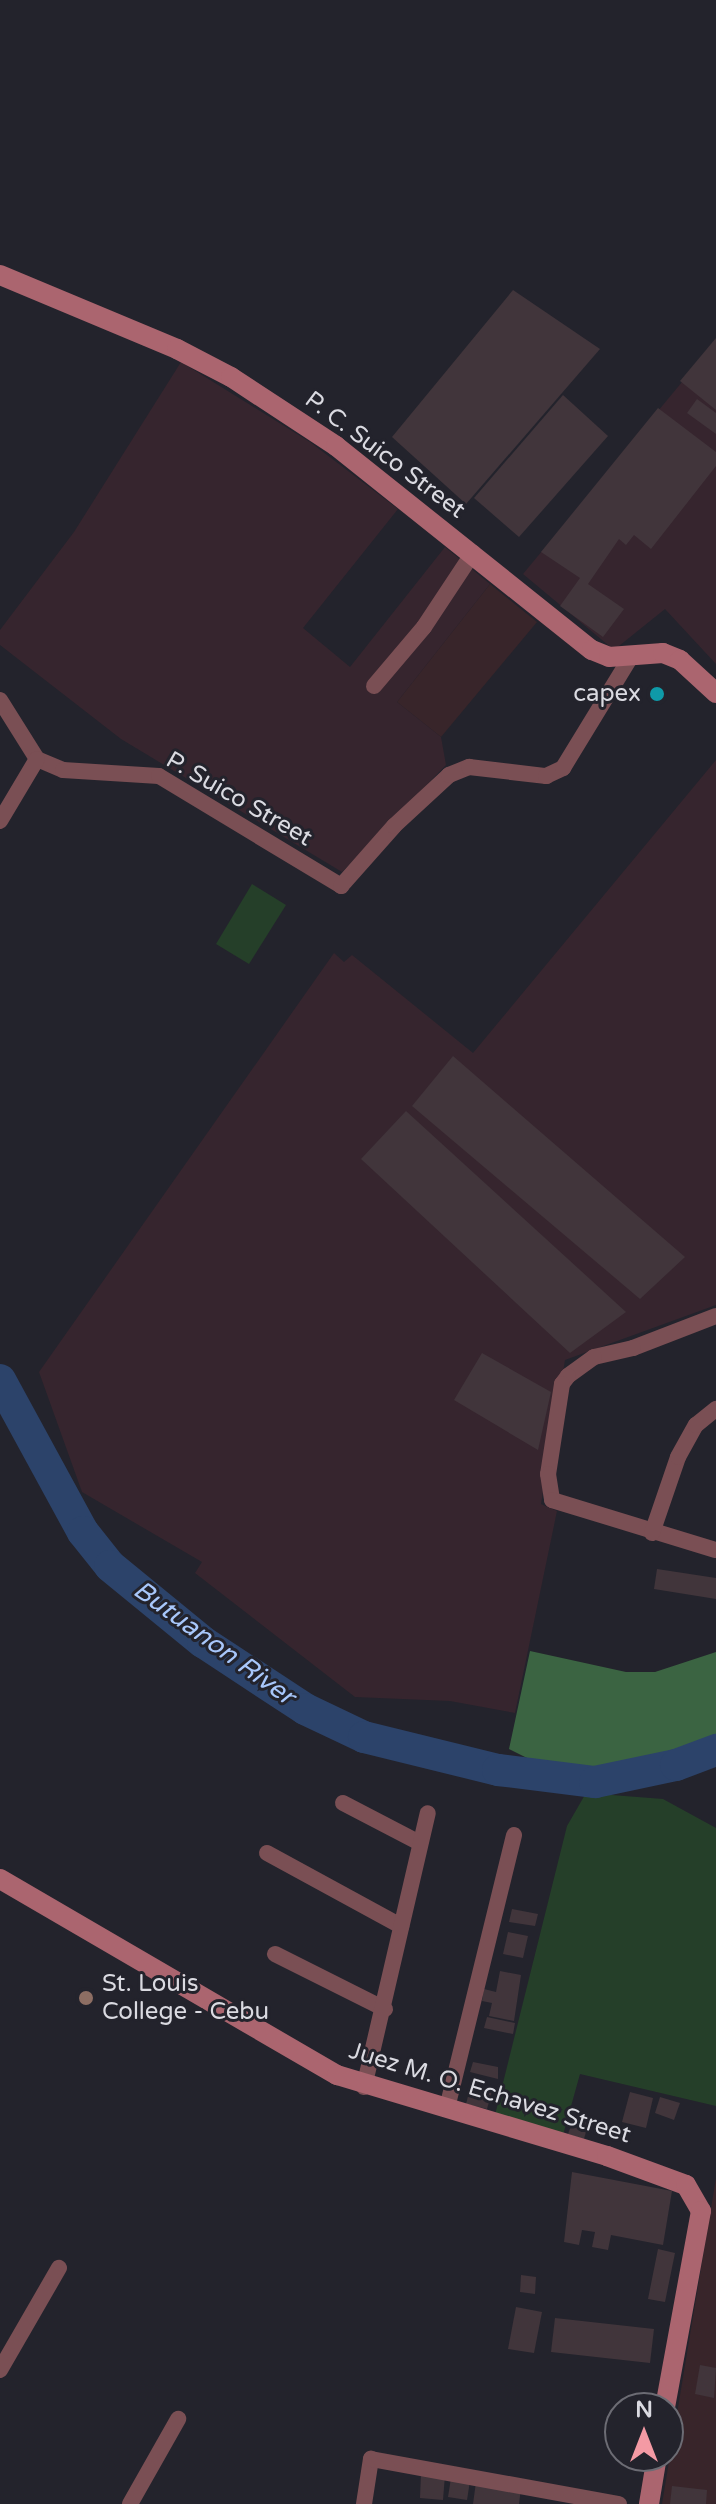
<!DOCTYPE html>
<style>
body{margin:0}
#map{position:relative;width:716px;height:2504px;overflow:hidden;background:#23232c;font-family:"Varela Round",sans-serif}
div>[style]{position:absolute}
.commercial>*{inset:0;background:#38252a}
.industrial>*{inset:0;background:#36252e}
.green>*{inset:0;background:#253f29}
.forest>*{inset:0;background:#3b6442}
.river>*{height:32px;margin:-16px;padding:0 16px;transform-origin:16px;border-radius:16px;background:#2c436a}
.building>*{inset:0;background:#41353b}
.street>*{height:16px;margin:-8px;padding:0 8px;transform-origin:8px;border-radius:8px;background:#7a4f54}
.secondary>*{height:20px;margin:-10px;padding:0 10px;transform-origin:10px;border-radius:10px;background:#ab656f}
.dots>*{width:22px;height:22px;translate:-50% -50%;box-sizing:border-box;border:4px solid #23232c;border-radius:50%}
span{translate:-50% -50%;white-space:nowrap;text-align:center;line-height:1.15;-webkit-text-stroke:6px #23232c;paint-order:stroke}
.street-label{font-size:24px;color:#dadae1}
.poi-label{font-size:24px;color:#dadae1}
.right{translate:-100% -50%;text-align:right}
.left{translate:0 -50%;text-align:left}
.water-label{font-size:26px;color:#a8c7fb;font-style:italic}
.north{position:absolute;left:604px;top:2392px;width:80px;height:80px;box-sizing:border-box;background:#23232c;border:2px solid #6c6c74;border-radius:50%;rotate:0deg;font-size:22px;font-weight:700;line-height:32px;text-align:center;color:#dadae1}
.north::after{content:'';display:block;margin:auto;width:28px;height:36px;background:#f49aa4;clip-path:polygon(50% 0,100% 100%,50% 72%,0 100%)}
</style>
<div id="map">
<div class="commercial">
<div style="clip-path:polygon(490px 584px,537px 622px,441px 737px,397px 702px)"></div>
<div style="clip-path:polygon(716px 2178px,716px 2504px,662px 2504px)"></div>
</div>
<div class="industrial">
<div style="clip-path:polygon(716px 341px,716px 664px,665px 609px,614px 650px,523px 574px)"></div>
<div style="clip-path:polygon(181px 362px,310px 442px,398px 509px,303px 628px,350px 667px,445px 547px,490px 584px,397px 702px,441px 737px,446px 765px,342px 872px,121px 739px,0 645px,0 630px,74px 532px)"></div>
<div style="clip-path:polygon(716px 760px,716px 1305px,565px 1360px,541px 1504px,557px 1511px,515px 1713px,450px 1701px,355px 1697px,195px 1573px,202px 1562px,82px 1492px,39px 1372px,334px 953px,344px 962px,352px 955px,473px 1053px)"></div>
</div>
<div class="green">
<div style="clip-path:polygon(252px 884px,286px 905px,249px 964px,216px 944px)"></div>
<div style="clip-path:polygon(586px 1793px,663px 1799px,716px 1828px,716px 2106px,580px 2074px,563px 2135px,495px 2115px,567px 1826px)"></div>
</div>
<div class="forest">
<div style="clip-path:polygon(530px 1651px,626px 1672px,655px 1672px,716px 1652px,716px 1742px,597px 1773px,537px 1763px,509px 1749px)"></div>
</div>
<div class="river">
<div style="left:0;top:1380px;width:173px;rotate:61.4deg"></div>
<div style="left:83px;top:1532px;width:43px;rotate:51.5deg"></div>
<div style="left:110px;top:1566px;width:120px;rotate:39.3deg"></div>
<div style="left:203px;top:1642px;width:122px;rotate:33.3deg"></div>
<div style="left:305px;top:1709px;width:65px;rotate:25.4deg"></div>
<div style="left:364px;top:1737px;width:138px;rotate:13.8deg"></div>
<div style="left:498px;top:1770px;width:98px;rotate:7.1deg"></div>
<div style="left:595px;top:1782px;width:83px;rotate:-11.9deg"></div>
<div style="left:676px;top:1765px;width:43px;rotate:-20.6deg"></div>
</div>
<div class="building">
<div style="clip-path:polygon(513px 290px,600px 349px,466px 504px,392px 437px)"></div>
<div style="clip-path:polygon(716px 338px,716px 410px,680px 381px)"></div>
<div style="clip-path:polygon(563px 395px,608px 436px,519px 537px,474px 498px)"></div>
<div style="clip-path:polygon(697px 399px,716px 413px,716px 434px,687px 413px)"></div>
<div style="clip-path:polygon(658px 408px,716px 452px,716px 466px,651px 549px,634px 535px,626px 545px,619px 539px,588px 584px,624px 609px,603px 637px,560px 606px,580px 578px,541px 552px)"></div>
<div style="clip-path:polygon(453px 1056px,685px 1257px,640px 1299px,412px 1106px)"></div>
<div style="clip-path:polygon(406px 1111px,626px 1312px,570px 1353px,361px 1159px)"></div>
<div style="clip-path:polygon(482px 1353px,551px 1392px,538px 1450px,454px 1400px)"></div>
<div style="clip-path:polygon(657px 1569px,716px 1578px,716px 1599px,654px 1589px)"></div>
<div style="clip-path:polygon(512px 1909px,538px 1914px,535px 1926px,509px 1922px)"></div>
<div style="clip-path:polygon(508px 1932px,528px 1936px,523px 1958px,503px 1954px)"></div>
<div style="clip-path:polygon(500px 1971px,521px 1975px,514px 2021px,489px 2016px,492px 2003px,482px 2001px,484px 1989px,496px 1992px)"></div>
<div style="clip-path:polygon(487px 2017px,515px 2023px,513px 2034px,484px 2028px)"></div>
<div style="clip-path:polygon(473px 2062px,498px 2067px,498px 2079px,470px 2072px)"></div>
<div style="clip-path:polygon(471px 2085px,492px 2091px,487px 2109px,466px 2104px)"></div>
<div style="clip-path:polygon(630px 2092px,653px 2098px,646px 2128px,622px 2122px)"></div>
<div style="clip-path:polygon(660px 2097px,680px 2103px,674px 2120px,655px 2113px)"></div>
<div style="clip-path:polygon(574px 2117px,589px 2121px,584px 2139px,568px 2134px)"></div>
<div style="clip-path:polygon(572px 2172px,672px 2191px,663px 2245px,611px 2235px,608px 2250px,592px 2247px,595px 2232px,582px 2230px,579px 2245px,564px 2242px)"></div>
<div style="clip-path:polygon(658px 2249px,675px 2253px,665px 2302px,648px 2299px)"></div>
<div style="clip-path:polygon(521px 2275px,536px 2277px,535px 2294px,520px 2292px)"></div>
<div style="clip-path:polygon(516px 2307px,542px 2312px,534px 2353px,508px 2349px)"></div>
<div style="clip-path:polygon(555px 2318px,654px 2329px,650px 2363px,551px 2352px)"></div>
<div style="clip-path:polygon(700px 2365px,716px 2368px,714px 2398px,695px 2394px)"></div>
<div style="clip-path:polygon(421px 2473px,445px 2475px,443px 2500px,420px 2498px)"></div>
<div style="clip-path:polygon(451px 2478px,470px 2481px,467px 2500px,448px 2497px)"></div>
<div style="clip-path:polygon(476px 2482px,521px 2488px,519px 2504px,473px 2504px)"></div>
<div style="clip-path:polygon(672px 2486px,707px 2490px,706px 2504px,670px 2504px)"></div>
</div>
<div class="street">
<div style="left:374px;top:686px;width:77px;rotate:-49.7deg"></div>
<div style="left:424px;top:627px;width:89px;rotate:-56.5deg"></div>
<div style="left:0;top:700px;width:70px;rotate:57.9deg"></div>
<div style="left:37px;top:759px;width:28px;rotate:23deg"></div>
<div style="left:63px;top:770px;width:96px;rotate:3.6deg"></div>
<div style="left:159px;top:776px;width:213px;rotate:31.1deg"></div>
<div style="left:341px;top:886px;width:80px;rotate:-48.5deg"></div>
<div style="left:394px;top:826px;width:75px;rotate:-42.8deg"></div>
<div style="left:449px;top:775px;width:22px;rotate:-22deg"></div>
<div style="left:469px;top:767px;width:78px;rotate:6.7deg"></div>
<div style="left:546px;top:776px;width:19px;rotate:-25deg"></div>
<div style="left:563px;top:768px;width:132px;rotate:-58.6deg"></div>
<div style="left:0;top:821px;width:72px;rotate:-59.2deg"></div>
<div style="left:716px;top:1316px;width:89px;rotate:158.9deg"></div>
<div style="left:633px;top:1348px;width:40px;rotate:167deg"></div>
<div style="left:594px;top:1357px;width:32px;rotate:144deg"></div>
<div style="left:568px;top:1376px;width:10px;rotate:127deg"></div>
<div style="left:562px;top:1384px;width:91px;rotate:98.8deg"></div>
<div style="left:548px;top:1474px;width:26px;rotate:81deg"></div>
<div style="left:552px;top:1500px;width:171px;rotate:17deg"></div>
<div style="left:652px;top:1533px;width:80px;rotate:-71.1deg"></div>
<div style="left:678px;top:1457px;width:37px;rotate:-61deg"></div>
<div style="left:696px;top:1425px;width:26px;rotate:-39deg"></div>
<div style="left:343px;top:1803px;width:85px;rotate:27.5deg"></div>
<div style="left:267px;top:1853px;width:153px;rotate:28.6deg"></div>
<div style="left:275px;top:1954px;width:123px;rotate:26.6deg"></div>
<div style="left:364px;top:2087px;width:281px;rotate:-76.9deg"></div>
<div style="left:447px;top:2108px;width:281px;rotate:-76.2deg"></div>
<div style="left:0;top:2370px;width:118px;rotate:-60deg"></div>
<div style="left:130px;top:2504px;width:98px;rotate:-60.5deg"></div>
<div style="left:364px;top:2504px;width:46px;rotate:-81.2deg"></div>
<div style="left:371px;top:2459px;width:252px;rotate:10.3deg"></div>
</div>
<div class="secondary">
<div style="left:0;top:275px;width:192px;rotate:22.7deg"></div>
<div style="left:177px;top:349px;width:61px;rotate:27.4deg"></div>
<div style="left:231px;top:377px;width:126px;rotate:33.3deg"></div>
<div style="left:336px;top:446px;width:327px;rotate:38.6deg"></div>
<div style="left:592px;top:650px;width:18px;rotate:22deg"></div>
<div style="left:609px;top:657px;width:54px;rotate:-4.2deg"></div>
<div style="left:663px;top:653px;width:18px;rotate:22deg"></div>
<div style="left:680px;top:660px;width:49px;rotate:42.5deg"></div>
<div style="left:0;top:1879px;width:390px;rotate:30.2deg"></div>
<div style="left:337px;top:2075px;width:282px;rotate:16.7deg"></div>
<div style="left:607px;top:2156px;width:84px;rotate:20.2deg"></div>
<div style="left:686px;top:2185px;width:30px;rotate:60deg"></div>
<div style="left:701px;top:2211px;width:200px;rotate:100.4deg"></div>
<div style="left:649px;top:2504px;width:49px;rotate:-80.5deg"></div>
</div>
<div class="dots">
<div style="left:657px;top:694px;background:#0f9aa8"></div>
<div style="left:86px;top:1998px;background:#8d6e63"></div>
</div>
<div class="street-label">
<span style="left:385px;top:455px;rotate:37deg">P. C. Suico Street</span>
<span style="left:239px;top:799px;rotate:30deg">P. Suico Street</span>
<span style="left:490px;top:2093px;rotate:17deg">Juez M. O. Echavez Street</span>
</div>
<div class="poi-label">
<span class="right" style="left:641px;top:694px">capex</span>
<span class="left" style="left:102px;top:1998px">St. Louis<br>College - Cebu</span>
</div>
<div class="water-label">
<span style="left:214px;top:1643px;rotate:36deg">Butuanon River</span>
</div>
<div class="north">N</div>
</div>
